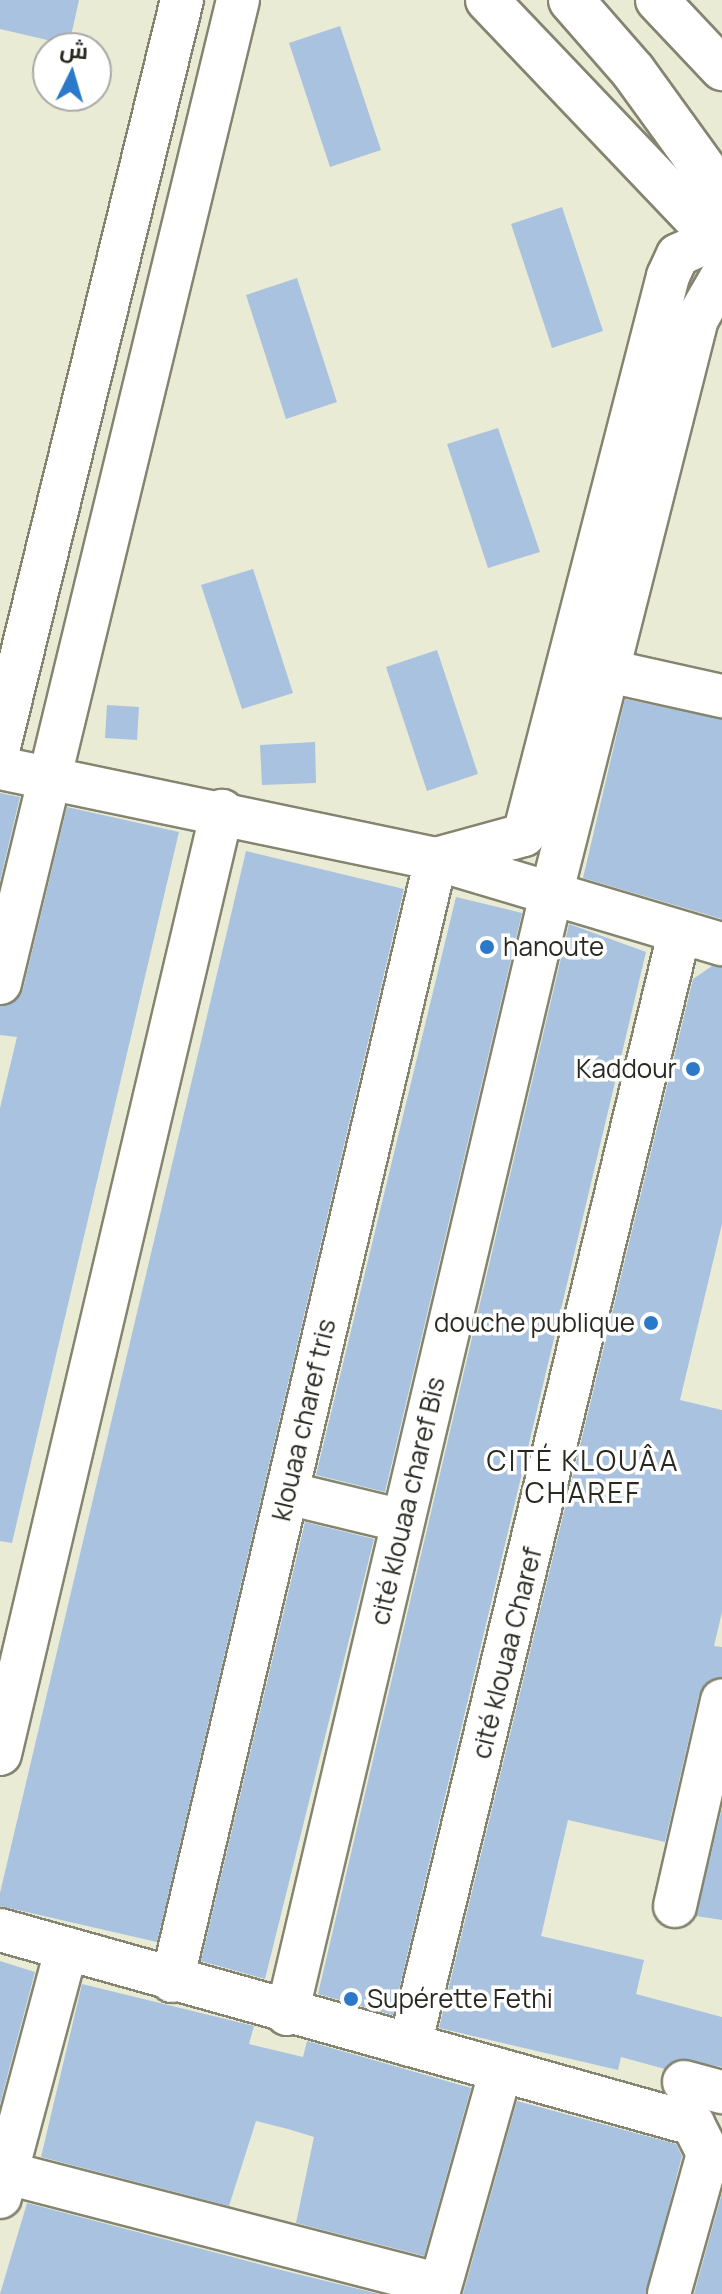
<!DOCTYPE html>
<meta charset="utf-8">
<style>
body{margin:0}
#map{position:relative;width:722px;height:2294px;overflow:hidden;background:#eaebd4;font-family:Manrope,Cairo,sans-serif}
div>[style]{position:absolute}
.building>*{inset:0;background:#a9c2e0}
.roads{filter:drop-shadow(2px 0 #848470) drop-shadow(-2px 0 #848470) drop-shadow(0 2px #848470) drop-shadow(0 -2px #848470)}
.minor>*{height:42px;margin:-21px;padding:0 21px;transform-origin:21px;border-radius:21px;background:#fff}
.primary>*{height:44px;margin:-22px;padding:0 22px;transform-origin:22px;border-radius:22px;background:#fff}
.dots>*{width:22px;height:22px;translate:-50% -50%;box-sizing:border-box;border:4px solid #fff;border-radius:50%}
span{translate:-50% -50%;white-space:nowrap;text-align:center;line-height:1.15;-webkit-text-stroke:7px #fff;paint-order:stroke}
.poi-label{font-size:26px;color:#292921}
.left{translate:0 -50%;text-align:left}
.right{translate:-100% -50%;text-align:right}
.street-label{font-size:26px;color:#292921}
.neighbourhood-label{font-size:28px;color:#292921;letter-spacing:2px}
.north{position:absolute;left:32px;top:32px;width:80px;height:80px;box-sizing:border-box;background:#fff;border:2px solid #a9a9a6;border-radius:50%;rotate:5deg;font-size:22px;font-weight:700;line-height:32px;text-align:center;color:#292921}
.north::after{content:'';display:block;margin:auto;width:28px;height:36px;background:#2b79c8;clip-path:polygon(50% 0,100% 100%,50% 72%,0 100%)}
</style>
<div id="map">
<div class="building">
<div style="clip-path:polygon(0 0,79px 0,69px 45px,0 29px)"></div>
<div style="clip-path:polygon(340px 26px,381px 150px,330px 167px,289px 43px)"></div>
<div style="clip-path:polygon(562px 207px,603px 331px,552px 348px,511px 224px)"></div>
<div style="clip-path:polygon(297px 278px,337px 402px,286px 419px,246px 295px)"></div>
<div style="clip-path:polygon(498px 428px,540px 552px,488px 568px,447px 444px)"></div>
<div style="clip-path:polygon(253px 569px,293px 693px,242px 709px,201px 585px)"></div>
<div style="clip-path:polygon(437px 650px,478px 774px,427px 791px,386px 667px)"></div>
<div style="clip-path:polygon(625px 699px,722px 719px,722px 919px,583px 878px)"></div>
<div style="clip-path:polygon(107px 705px,139px 707px,137px 740px,105px 738px)"></div>
<div style="clip-path:polygon(315px 742px,316px 783px,262px 785px,260px 745px)"></div>
<div style="clip-path:polygon(0 793px,20px 797px,0 881px)"></div>
<div style="clip-path:polygon(67px 807px,179px 832px,12px 1543px,0 1541px,0 1108px,17px 1037px,0 1035px,0 1006px,23px 989px)"></div>
<div style="clip-path:polygon(246px 851px,404px 889px,157px 1942px,0 1906px,0 1893px)"></div>
<div style="clip-path:polygon(456px 897px,522px 913px,385px 1492px,316px 1475px)"></div>
<div style="clip-path:polygon(569px 924px,646px 952px,393px 2015px,318px 1994px)"></div>
<div style="clip-path:polygon(712px 966px,722px 967px,722px 1224px,680px 1400px,722px 1410px,722px 1612px,714px 1646px,722px 1647px,722px 1677px,699px 1695px,665px 1842px,568px 1820px,541px 1936px,644px 1960px,636px 1994px,722px 2017px,722px 2067px,678px 2059px,665px 2069px,621px 2057px,618px 2070px,439px 2028px,693px 979px)"></div>
<div style="clip-path:polygon(305px 1522px,374px 1539px,265px 1979px,201px 1961px)"></div>
<div style="clip-path:polygon(722px 1808px,722px 1920px,696px 1916px)"></div>
<div style="clip-path:polygon(0 1961px,35px 1972px,0 2104px)"></div>
<div style="clip-path:polygon(82px 1984px,254px 2026px,249px 2044px,303px 2057px,307px 2041px,471px 2088px,424px 2256px,296px 2223px,314px 2137px,288px 2129px,256px 2121px,229px 2206px,41px 2157px)"></div>
<div style="clip-path:polygon(517px 2101px,676px 2144px,682px 2156px,646px 2294px,463px 2294px)"></div>
<div style="clip-path:polygon(722px 2193px,722px 2294px,694px 2294px)"></div>
<div style="clip-path:polygon(27px 2203px,285px 2271px,379px 2294px,0 2294px)"></div>
</div>
<div class="roads">
<div class="minor">
<div style="left:487px;top:0;width:327px;rotate:46.4deg"></div>
<div style="left:657px;top:0;width:95px;rotate:46.7deg"></div>
<div style="left:609px;top:671px;width:116px;rotate:12.5deg"></div>
<div style="left:0;top:743px;width:765px;rotate:-76.24deg"></div>
<div style="left:0;top:768px;width:445px;rotate:11.8deg"></div>
<div style="left:436px;top:859px;width:298px;rotate:16.6deg"></div>
<div style="left:0;top:983px;width:1011px;rotate:-76.39deg"></div>
<div style="left:287px;top:1493px;width:119px;rotate:13.6deg"></div>
<div style="left:0;top:1754px;width:969px;rotate:-76.75deg"></div>
<div style="left:675px;top:1906px;width:211px;rotate:-77.1deg"></div>
<div style="left:0;top:1930px;width:720px;rotate:15.64deg"></div>
<div style="left:693px;top:2124px;width:34px;rotate:63deg"></div>
<div style="left:708px;top:2154px;width:145px;rotate:105.6deg"></div>
<div style="left:172px;top:1981px;width:1153px;rotate:-76.76deg"></div>
<div style="left:436px;top:859px;width:91px;rotate:-15.3deg"></div>
<div style="left:524px;top:835px;width:577px;rotate:-75.55deg"></div>
<div style="left:668px;top:276px;width:23px;rotate:-65deg"></div>
<div style="left:678px;top:255px;width:48px;rotate:-24.4deg"></div>
<div style="left:287px;top:2014px;width:1150px;rotate:-76.73deg"></div>
<div style="left:551px;top:895px;width:594px;rotate:-75.78deg"></div>
<div style="left:697px;top:319px;width:50px;rotate:-59.8deg"></div>
<div style="left:410px;top:2045px;width:1143px;rotate:-76.39deg"></div>
<div style="left:684px;top:2082px;width:39px;rotate:15deg"></div>
<div style="left:7px;top:2173px;width:447px;rotate:14.5deg"></div>
<div style="left:0;top:2197px;width:256px;rotate:-75deg"></div>
<div style="left:438px;top:2294px;width:230px;rotate:-74.3deg"></div>
</div>
<div class="primary">
<div style="left:571px;top:0;width:94px;rotate:48.9deg"></div>
<div style="left:633px;top:71px;width:152px;rotate:54.1deg"></div>
</div>
</div>
<div class="dots">
<div style="left:487px;top:947px;background:#2b79c8"></div>
<div style="left:693px;top:1069px;background:#2b79c8"></div>
<div style="left:651px;top:1323px;background:#2b79c8"></div>
<div style="left:351px;top:1999px;background:#2b79c8"></div>
</div>
<div class="poi-label">
<span class="left" style="left:503px;top:947px">hanoute</span>
<span class="right" style="left:677px;top:1069px">Kaddour</span>
<span class="right" style="left:635px;top:1323px">douche publique</span>
<span class="left" style="left:367px;top:1999px">Supérette Fethi</span>
</div>
<div class="street-label">
<span style="left:304px;top:1420px;rotate:-77deg">klouaa charef tris</span>
<span style="left:408px;top:1501px;rotate:-77deg">cité klouaa charef Bis</span>
<span style="left:507px;top:1653px;rotate:-76deg">cité klouaa Charef</span>
</div>
<div class="neighbourhood-label">
<span style="left:583px;top:1476px">CITÉ KLOUÂA<br>CHAREF</span>
</div>
<div class="north">ش</div>
</div>
